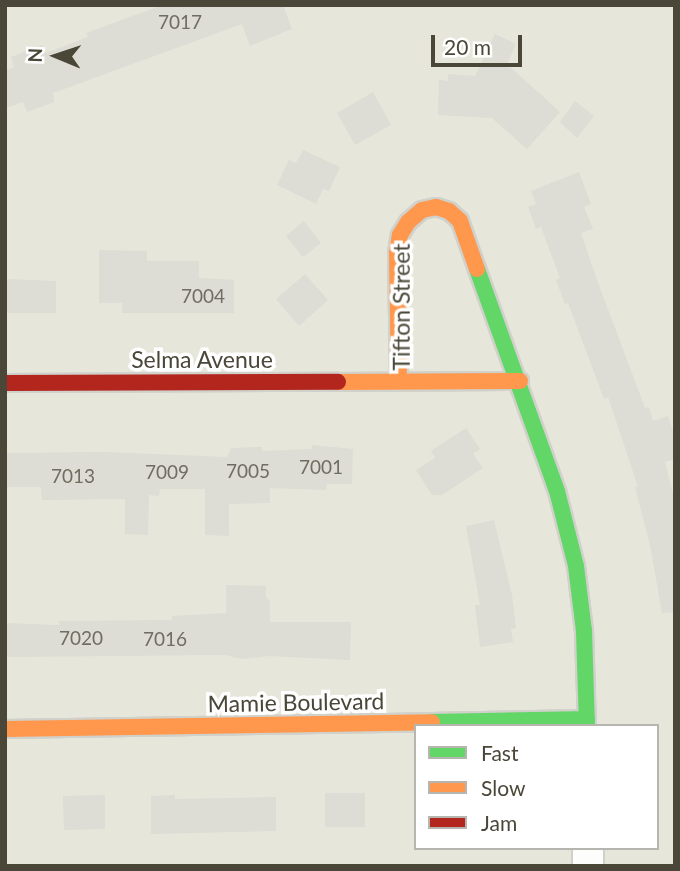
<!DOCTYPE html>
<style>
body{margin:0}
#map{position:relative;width:680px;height:871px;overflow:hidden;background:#f3f3ed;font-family:Lato,sans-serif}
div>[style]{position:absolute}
.residential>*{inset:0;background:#e7e6db}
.building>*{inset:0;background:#dddcd5}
.roads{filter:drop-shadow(2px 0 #d1d1cb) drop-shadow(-2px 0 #d1d1cb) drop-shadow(0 2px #d1d1cb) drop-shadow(0 -2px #d1d1cb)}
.street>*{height:30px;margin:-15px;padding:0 15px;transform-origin:15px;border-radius:15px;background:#fdfdfc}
.fast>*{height:16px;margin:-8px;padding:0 8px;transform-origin:8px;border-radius:8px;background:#63d668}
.slow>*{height:16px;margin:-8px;padding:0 8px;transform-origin:8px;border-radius:8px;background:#ff974d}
.jam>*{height:16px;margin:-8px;padding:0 8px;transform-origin:8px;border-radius:8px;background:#b3261e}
span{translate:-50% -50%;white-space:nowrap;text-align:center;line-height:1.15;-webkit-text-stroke:7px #fff;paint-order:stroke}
.number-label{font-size:19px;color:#706d61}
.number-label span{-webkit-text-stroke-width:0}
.street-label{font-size:23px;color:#4a4739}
.frame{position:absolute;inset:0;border:7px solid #4a4739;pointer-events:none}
.legend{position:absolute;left:414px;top:724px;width:245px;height:126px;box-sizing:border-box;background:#fff;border:2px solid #b7b5b0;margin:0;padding:9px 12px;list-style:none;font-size:21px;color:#4a4739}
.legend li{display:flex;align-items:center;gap:14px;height:35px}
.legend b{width:35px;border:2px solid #b7b5b0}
.north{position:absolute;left:21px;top:21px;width:70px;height:70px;-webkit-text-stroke:5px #fff;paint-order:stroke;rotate:272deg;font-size:19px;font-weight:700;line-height:28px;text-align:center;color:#4a4739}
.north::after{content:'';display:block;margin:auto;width:24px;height:32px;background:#4a4739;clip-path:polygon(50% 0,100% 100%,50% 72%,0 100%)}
.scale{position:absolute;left:431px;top:35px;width:91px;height:32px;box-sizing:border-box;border:4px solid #4a4739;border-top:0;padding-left:9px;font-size:21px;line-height:24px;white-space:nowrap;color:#4a4739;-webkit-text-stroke:5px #fff;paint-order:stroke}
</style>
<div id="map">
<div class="residential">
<div style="clip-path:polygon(evenodd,5px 5px,675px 5px,675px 866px,5px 866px,5px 5px,416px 726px,657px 726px,657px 848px,416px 848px,416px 726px)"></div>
</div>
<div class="building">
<div style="clip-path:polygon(163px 5px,283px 5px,292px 29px,250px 46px,242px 24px,53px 93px,54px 102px,27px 112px,23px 102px,5px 108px,5px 71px,14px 67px,11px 57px,42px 45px,46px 53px,88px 37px,86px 33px)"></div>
<div style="clip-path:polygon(495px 34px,516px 44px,507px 64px,560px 112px,527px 149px,492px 118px,438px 115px,439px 80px,448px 81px,448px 74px,475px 76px)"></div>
<div style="clip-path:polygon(373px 92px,391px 125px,355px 145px,337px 113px)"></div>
<div style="clip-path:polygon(575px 101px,594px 116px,577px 138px,560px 122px)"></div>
<div style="clip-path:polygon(303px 150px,340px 167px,329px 191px,323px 189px,316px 204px,277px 185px,289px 160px,296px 163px)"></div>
<div style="clip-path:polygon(579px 172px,591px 204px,584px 207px,593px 229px,581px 233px,597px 280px,645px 408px,649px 407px,653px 421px,668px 416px,675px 438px,675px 459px,665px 462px,675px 502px,675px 612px,662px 613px,650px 545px,635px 487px,638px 487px,608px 397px,604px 399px,568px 303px,565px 304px,556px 280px,560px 278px,541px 227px,536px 229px,528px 207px,536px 204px,531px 191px)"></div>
<div style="clip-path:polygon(304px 221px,321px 243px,303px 257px,286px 236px)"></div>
<div style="clip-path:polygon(99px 250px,147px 251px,147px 261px,199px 261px,199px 278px,234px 280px,234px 313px,122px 313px,122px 303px,99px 303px)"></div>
<div style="clip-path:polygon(305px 274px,328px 300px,299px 326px,276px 299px)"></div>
<div style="clip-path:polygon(5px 279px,56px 281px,56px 313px,5px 313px)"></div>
<div style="clip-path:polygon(466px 428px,480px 449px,473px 454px,483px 468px,442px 495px,432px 495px,416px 470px,435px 458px,431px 451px)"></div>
<div style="clip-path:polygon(312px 445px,353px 449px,352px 484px,327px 484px,326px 490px,270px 488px,270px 503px,229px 504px,229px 536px,205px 535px,205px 489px,160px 489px,159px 496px,149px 495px,148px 535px,125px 534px,125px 499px,42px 500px,41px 487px,5px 487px,5px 453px,104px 452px,227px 457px,231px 448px,262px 447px,262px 451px,312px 449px)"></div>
<div style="clip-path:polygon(494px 520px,512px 595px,516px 628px,511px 629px,513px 642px,480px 647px,475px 605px,480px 605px,466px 526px)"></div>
<div style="clip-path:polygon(226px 585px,266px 586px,266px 597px,270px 602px,270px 622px,351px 622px,350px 660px,269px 656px,242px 659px,226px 655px,5px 657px,5px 623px,59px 625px,59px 621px,172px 620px,172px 616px,226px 613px)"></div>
<div style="clip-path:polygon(325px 793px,365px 793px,365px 827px,325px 827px)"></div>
<div style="clip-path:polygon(105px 795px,105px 829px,64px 830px,63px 796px)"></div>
<div style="clip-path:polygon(175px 795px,175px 799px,276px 797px,276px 831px,151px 834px,151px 796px)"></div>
</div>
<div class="roads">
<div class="street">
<div style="left:588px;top:848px;width:18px;rotate:90deg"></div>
</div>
<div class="fast">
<div style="left:477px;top:269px;width:236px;rotate:70.2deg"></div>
<div style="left:557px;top:491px;width:77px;rotate:75.8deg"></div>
<div style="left:576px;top:566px;width:65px;rotate:83deg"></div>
<div style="left:584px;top:631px;width:95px;rotate:88.2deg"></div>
<div style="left:432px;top:722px;width:155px;rotate:-1.1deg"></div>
</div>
<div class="slow">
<div style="left:399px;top:381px;width:128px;rotate:-90.9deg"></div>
<div style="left:397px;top:253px;width:18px;rotate:-81deg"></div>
<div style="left:400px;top:235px;width:15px;rotate:-58deg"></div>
<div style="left:408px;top:222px;width:18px;rotate:-41deg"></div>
<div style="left:422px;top:210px;width:14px;rotate:-12deg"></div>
<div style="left:436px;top:207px;width:14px;rotate:17deg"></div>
<div style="left:449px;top:211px;width:15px;rotate:42deg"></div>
<div style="left:460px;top:221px;width:51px;rotate:70.5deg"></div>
<div style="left:338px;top:382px;width:182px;rotate:-0.3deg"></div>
<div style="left:5px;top:729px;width:427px;rotate:-0.9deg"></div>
</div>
<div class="jam">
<div style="left:5px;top:383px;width:333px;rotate:-0.2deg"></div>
</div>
</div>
<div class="number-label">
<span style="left:180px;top:22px">7017</span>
<span style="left:203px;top:296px">7004</span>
<span style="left:321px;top:467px">7001</span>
<span style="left:248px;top:471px">7005</span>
<span style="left:167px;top:472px">7009</span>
<span style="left:73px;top:476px">7013</span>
<span style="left:81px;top:638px">7020</span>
<span style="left:165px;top:639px">7016</span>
</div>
<div class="street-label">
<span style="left:401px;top:307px;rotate:-90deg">Tifton Street</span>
<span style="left:202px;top:359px">Selma Avenue</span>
<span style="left:296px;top:702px;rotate:-1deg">Mamie Boulevard</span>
</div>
<div class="frame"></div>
<ul class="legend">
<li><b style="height:9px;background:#63d668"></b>Fast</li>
<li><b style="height:9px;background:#ff974d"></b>Slow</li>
<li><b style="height:9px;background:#b3261e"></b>Jam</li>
</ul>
<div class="north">N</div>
<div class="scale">20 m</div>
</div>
